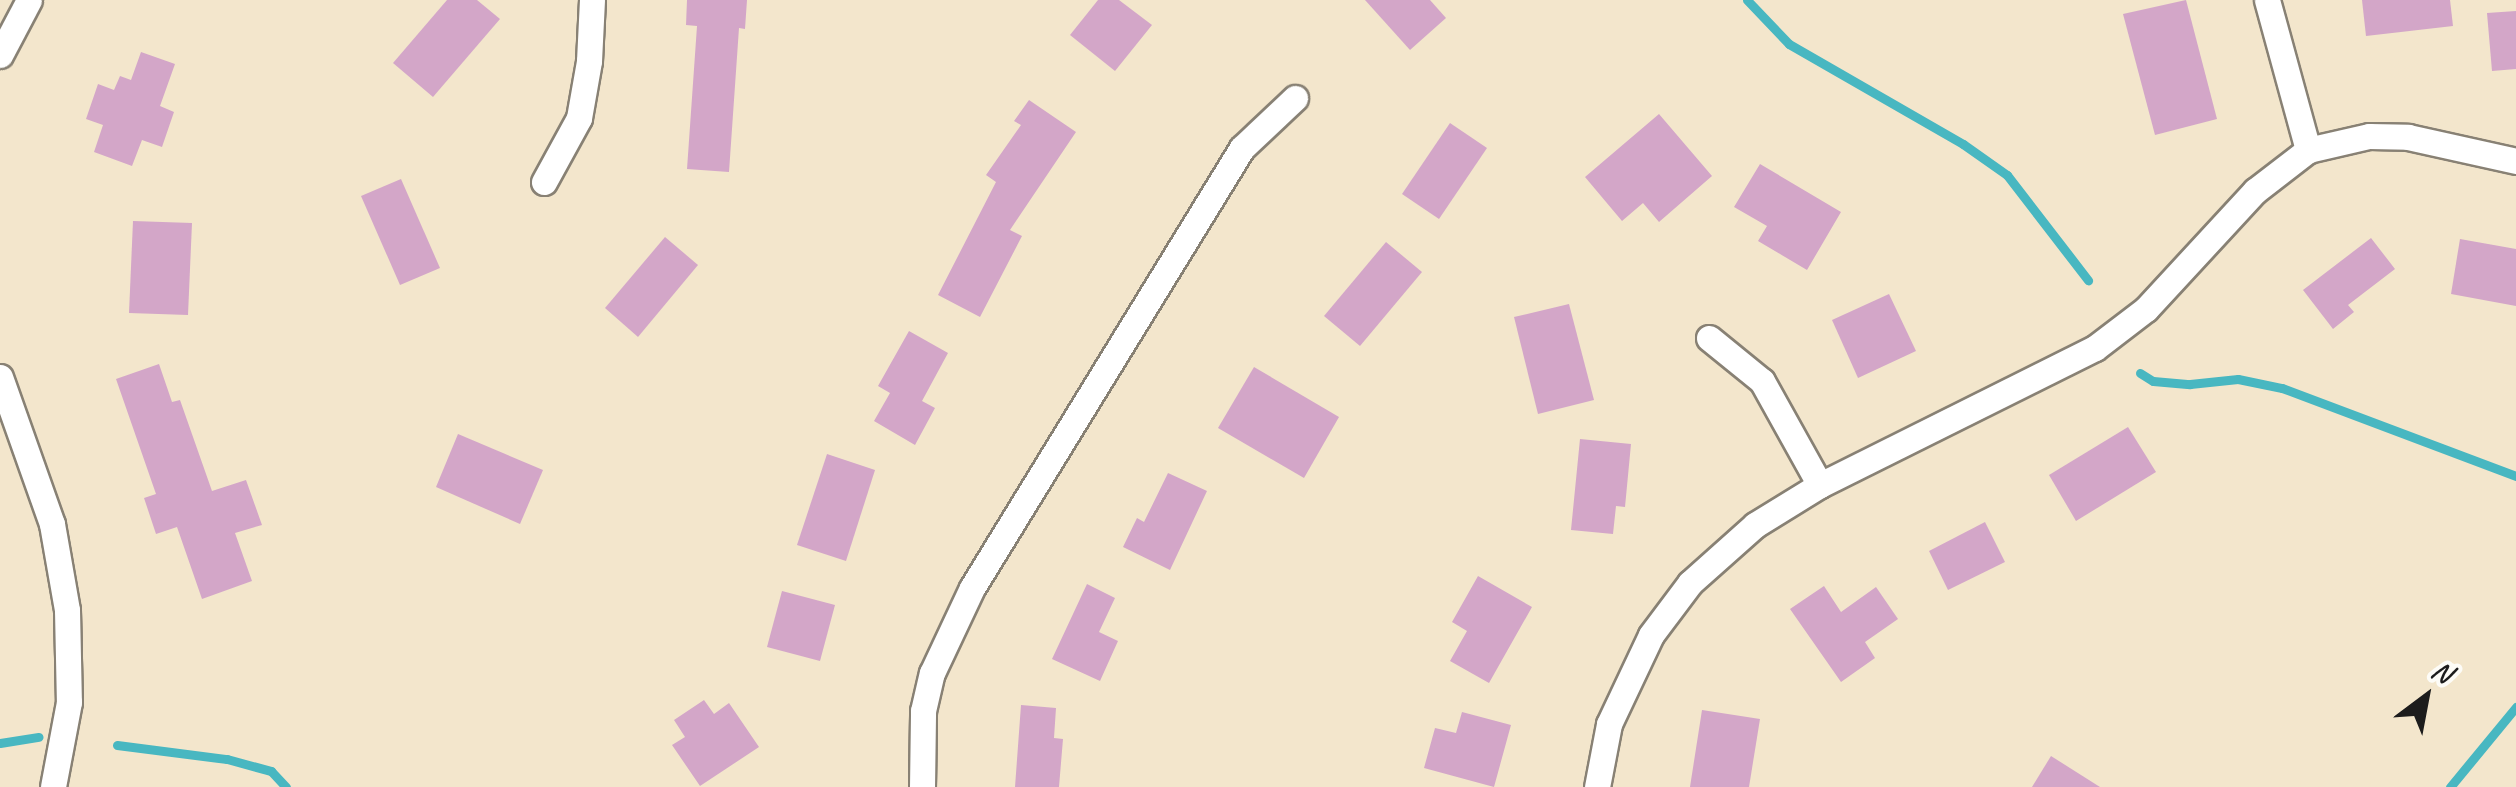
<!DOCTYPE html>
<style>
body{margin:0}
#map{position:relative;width:2516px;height:787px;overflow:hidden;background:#f3e6cc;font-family:Caveat,sans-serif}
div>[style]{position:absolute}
.stream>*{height:9px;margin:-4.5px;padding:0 4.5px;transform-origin:4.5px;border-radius:4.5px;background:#48b7c1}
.building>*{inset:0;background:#d3a6c8}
.roads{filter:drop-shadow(2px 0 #888174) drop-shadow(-2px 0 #888174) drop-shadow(0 2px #888174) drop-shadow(0 -2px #888174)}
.minor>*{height:25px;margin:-12.5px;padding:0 12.5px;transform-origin:12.5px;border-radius:12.5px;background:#fff}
span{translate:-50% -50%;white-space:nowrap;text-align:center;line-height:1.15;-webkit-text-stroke:8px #fdfcf7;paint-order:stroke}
.north{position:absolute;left:2376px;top:647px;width:100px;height:100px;-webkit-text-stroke:8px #fdfcf7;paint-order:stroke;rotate:32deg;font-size:28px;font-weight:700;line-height:40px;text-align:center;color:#1c1c1c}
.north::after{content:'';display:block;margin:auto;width:35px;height:45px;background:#1c1c1c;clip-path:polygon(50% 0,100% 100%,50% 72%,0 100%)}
</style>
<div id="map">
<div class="stream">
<div style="left:1747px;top:0;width:61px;rotate:46.3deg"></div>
<div style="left:1789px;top:44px;width:201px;rotate:29.9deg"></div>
<div style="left:1963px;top:144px;width:54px;rotate:35.2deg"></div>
<div style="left:2007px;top:175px;width:133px;rotate:52.4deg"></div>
<div style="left:2140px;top:373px;width:15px;rotate:32deg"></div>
<div style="left:2153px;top:381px;width:37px;rotate:5deg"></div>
<div style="left:2190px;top:384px;width:48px;rotate:-5.9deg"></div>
<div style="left:2238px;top:379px;width:45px;rotate:11.6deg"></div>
<div style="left:2282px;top:388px;width:250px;rotate:20.6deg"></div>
<div style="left:0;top:743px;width:39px;rotate:-9deg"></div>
<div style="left:117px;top:745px;width:111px;rotate:7.3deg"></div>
<div style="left:227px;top:759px;width:46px;rotate:15.3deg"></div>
<div style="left:271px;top:771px;width:22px;rotate:47deg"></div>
<div style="left:2450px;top:787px;width:104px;rotate:-50.5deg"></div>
</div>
<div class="building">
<div style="clip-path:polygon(447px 0,477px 0,500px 19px,433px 97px,393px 63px)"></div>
<div style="clip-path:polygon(687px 0,747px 0,745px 29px,739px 28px,729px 172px,687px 169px,697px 26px,686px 25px)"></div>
<div style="clip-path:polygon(1098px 0,1119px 0,1152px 25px,1115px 71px,1070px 35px)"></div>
<div style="clip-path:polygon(1365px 0,1430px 0,1446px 18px,1410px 50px)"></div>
<div style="clip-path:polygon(2186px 0,2217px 119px,2155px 135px,2123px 14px)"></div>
<div style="clip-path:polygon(2362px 0,2450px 0,2453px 26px,2366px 36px)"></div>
<div style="clip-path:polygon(2516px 11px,2516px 69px,2492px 71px,2487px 13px)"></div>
<div style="clip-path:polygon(141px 52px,175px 64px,160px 106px,174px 112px,162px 147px,142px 140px,132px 166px,94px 152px,103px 125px,86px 119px,98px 84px,114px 90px,120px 76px,131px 80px)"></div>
<div style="clip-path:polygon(1029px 100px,1076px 132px,1010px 230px,1022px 236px,980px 317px,938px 295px,996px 182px,986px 175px,1021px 125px,1014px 121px)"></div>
<div style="clip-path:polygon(1659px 114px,1712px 176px,1659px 222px,1643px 203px,1622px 221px,1585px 177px)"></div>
<div style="clip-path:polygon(1450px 123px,1487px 148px,1439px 219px,1402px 194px)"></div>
<div style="clip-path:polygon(1760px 164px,1841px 212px,1807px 270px,1758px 241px,1767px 226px,1734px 207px)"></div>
<div style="clip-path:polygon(401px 179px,440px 268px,400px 285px,361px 196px)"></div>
<div style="clip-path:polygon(133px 221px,192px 223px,188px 315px,129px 313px)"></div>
<div style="clip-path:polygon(665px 237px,698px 265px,638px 337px,605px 308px)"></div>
<div style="clip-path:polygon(2371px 238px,2395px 269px,2348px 305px,2354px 312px,2333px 329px,2303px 290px)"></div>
<div style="clip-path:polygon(2460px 239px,2516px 249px,2516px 306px,2451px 294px)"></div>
<div style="clip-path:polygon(1386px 242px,1422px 272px,1360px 346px,1324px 316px)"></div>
<div style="clip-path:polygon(1889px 294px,1916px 351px,1858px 378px,1832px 320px)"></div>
<div style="clip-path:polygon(1569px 304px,1594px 400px,1538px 414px,1514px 317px)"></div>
<div style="clip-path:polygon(909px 331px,948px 353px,922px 401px,935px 408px,915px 445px,874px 421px,890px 393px,878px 386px)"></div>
<div style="clip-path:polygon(159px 364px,172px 402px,180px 400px,212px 491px,246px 480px,262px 525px,235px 533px,252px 581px,202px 599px,177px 527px,156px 534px,144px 498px,156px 494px,116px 379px)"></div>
<div style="clip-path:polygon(1254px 367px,1339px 417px,1304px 478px,1218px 428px)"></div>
<div style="clip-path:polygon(2128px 427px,2156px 472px,2076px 521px,2049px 475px)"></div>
<div style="clip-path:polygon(458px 434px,543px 470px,520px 524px,436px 487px)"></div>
<div style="clip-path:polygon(1580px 439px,1631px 444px,1625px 507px,1616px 506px,1613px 534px,1571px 530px)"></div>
<div style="clip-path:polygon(827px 454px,875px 470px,846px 561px,797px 545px)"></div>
<div style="clip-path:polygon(1168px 473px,1207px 491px,1170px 570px,1123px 547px,1137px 518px,1144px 522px)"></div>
<div style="clip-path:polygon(1985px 522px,2005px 562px,1948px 590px,1929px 551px)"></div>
<div style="clip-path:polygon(1478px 576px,1532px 607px,1489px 683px,1450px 661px,1467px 631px,1452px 622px)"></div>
<div style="clip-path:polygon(1087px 584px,1115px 598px,1099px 632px,1118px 641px,1100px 681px,1052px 659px)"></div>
<div style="clip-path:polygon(1824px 586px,1841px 612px,1876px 587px,1898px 619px,1865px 642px,1875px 658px,1841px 682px,1790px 609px)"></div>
<div style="clip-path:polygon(782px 591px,835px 605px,820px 661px,767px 647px)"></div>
<div style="clip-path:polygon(704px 700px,714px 714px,729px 703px,759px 747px,700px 786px,672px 745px,685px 737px,674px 720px)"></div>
<div style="clip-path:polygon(1021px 705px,1056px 708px,1054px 738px,1063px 739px,1059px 787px,1015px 787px)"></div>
<div style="clip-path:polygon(1702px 710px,1760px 719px,1749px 787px,1690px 787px)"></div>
<div style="clip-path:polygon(1462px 712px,1511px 725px,1494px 787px,1424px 768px,1435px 728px,1456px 733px)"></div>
<div style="clip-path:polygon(2051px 756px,2100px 787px,2032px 787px)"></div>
</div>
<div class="roads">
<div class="minor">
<div style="left:2267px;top:0;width:156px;rotate:74.7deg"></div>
<div style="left:0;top:55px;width:62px;rotate:-62.2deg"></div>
<div style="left:544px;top:182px;width:73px;rotate:-61.3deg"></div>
<div style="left:579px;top:118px;width:58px;rotate:-80deg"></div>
<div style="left:589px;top:61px;width:61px;rotate:-87.2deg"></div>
<div style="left:1709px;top:338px;width:68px;rotate:39.1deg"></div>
<div style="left:1762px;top:381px;width:119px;rotate:60.9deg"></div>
<div style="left:0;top:377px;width:156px;rotate:70.5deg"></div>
<div style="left:52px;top:524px;width:87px;rotate:80.1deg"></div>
<div style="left:67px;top:610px;width:92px;rotate:88.8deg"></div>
<div style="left:69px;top:702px;width:86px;rotate:100.7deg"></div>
<div style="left:922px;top:787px;width:76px;rotate:-89.2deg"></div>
<div style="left:923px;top:711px;width:39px;rotate:-77deg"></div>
<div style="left:932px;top:673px;width:94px;rotate:-64.8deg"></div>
<div style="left:972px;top:588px;width:516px;rotate:-58.47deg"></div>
<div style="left:1242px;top:148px;width:73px;rotate:-43.3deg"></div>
<div style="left:1597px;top:787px;width:64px;rotate:-79.2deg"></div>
<div style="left:1609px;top:724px;width:98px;rotate:-64.7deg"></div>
<div style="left:1651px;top:635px;width:65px;rotate:-53.1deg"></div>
<div style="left:1690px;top:583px;width:87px;rotate:-41.7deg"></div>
<div style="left:1755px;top:525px;width:76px;rotate:-31.6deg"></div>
<div style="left:1820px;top:485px;width:307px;rotate:-26.5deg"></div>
<div style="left:2095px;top:348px;width:64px;rotate:-37.4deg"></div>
<div style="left:2146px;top:309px;width:161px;rotate:-47.3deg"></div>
<div style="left:2255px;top:191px;width:67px;rotate:-37.7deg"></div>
<div style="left:2308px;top:150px;width:63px;rotate:-12.9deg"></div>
<div style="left:2369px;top:136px;width:39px;rotate:1deg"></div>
<div style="left:2408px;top:137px;width:111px;rotate:12.5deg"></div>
</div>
</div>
<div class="north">N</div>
</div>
